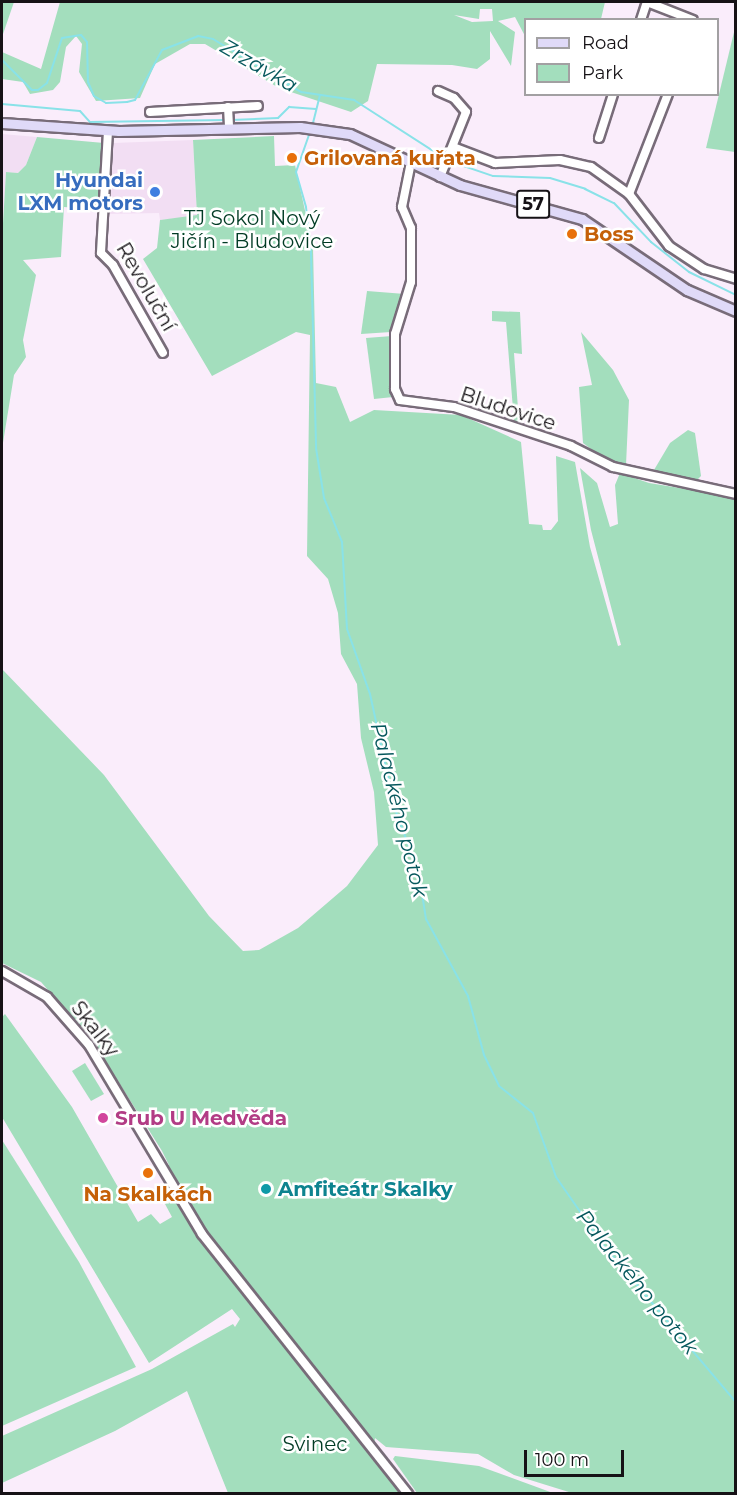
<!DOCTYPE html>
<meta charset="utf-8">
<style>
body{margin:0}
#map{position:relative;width:737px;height:1495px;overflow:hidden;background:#faedfb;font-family:Montserrat,sans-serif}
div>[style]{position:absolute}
.built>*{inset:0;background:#f2def3}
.green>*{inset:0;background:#a3debd}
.stream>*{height:2px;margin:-1px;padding:0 1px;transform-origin:1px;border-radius:1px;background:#89e2e8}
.roads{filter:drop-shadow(2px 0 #786c79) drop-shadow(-2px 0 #786c79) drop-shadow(0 2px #786c79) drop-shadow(0 -2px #786c79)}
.minor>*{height:8px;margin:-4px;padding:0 4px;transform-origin:4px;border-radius:4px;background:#fff}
.major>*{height:9px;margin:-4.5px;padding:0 4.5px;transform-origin:4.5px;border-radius:4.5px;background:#e0daf8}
.dots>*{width:16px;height:16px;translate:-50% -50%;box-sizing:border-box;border:3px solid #fff;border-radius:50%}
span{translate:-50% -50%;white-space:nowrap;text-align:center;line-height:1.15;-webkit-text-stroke:5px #fff;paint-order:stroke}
.shield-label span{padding:2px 4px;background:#fff;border:2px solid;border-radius:4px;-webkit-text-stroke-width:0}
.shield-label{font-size:18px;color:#161216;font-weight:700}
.food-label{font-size:20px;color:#c56008;font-weight:700}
.left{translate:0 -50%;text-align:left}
.shop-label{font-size:20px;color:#366cbe;font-weight:700}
.right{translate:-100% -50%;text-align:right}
.park-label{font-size:20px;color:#013b24}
.street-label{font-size:20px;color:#161216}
.hotel-label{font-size:20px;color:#b23c85;font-weight:700}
.culture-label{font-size:20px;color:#0d838f;font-weight:700}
.water-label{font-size:21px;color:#06585d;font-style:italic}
.frame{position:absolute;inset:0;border:3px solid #161216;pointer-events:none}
.legend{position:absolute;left:524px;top:18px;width:195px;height:78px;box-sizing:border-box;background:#fff;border:2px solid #a2a0a2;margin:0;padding:8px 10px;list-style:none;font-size:18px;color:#161216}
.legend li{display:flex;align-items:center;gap:12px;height:30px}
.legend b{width:30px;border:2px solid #a2a0a2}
.scale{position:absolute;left:524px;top:1450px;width:100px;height:27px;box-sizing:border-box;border:3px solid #161216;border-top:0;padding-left:8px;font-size:18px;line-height:21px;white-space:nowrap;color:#161216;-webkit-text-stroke:4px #fff;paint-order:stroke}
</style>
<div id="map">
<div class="built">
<div style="clip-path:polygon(2px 134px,37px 137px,26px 165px,18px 173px,6px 172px,2px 240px)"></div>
<div style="clip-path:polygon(193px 140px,197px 216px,160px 220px,159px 213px,106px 214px,113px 143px)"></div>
</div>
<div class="green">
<div style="clip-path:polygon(2px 2px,14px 2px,2px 37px)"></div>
<div style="clip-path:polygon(evenodd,60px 2px,605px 2px,601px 19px,526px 20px,525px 36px,515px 17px,498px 21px,515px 32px,511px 66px,490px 31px,490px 59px,477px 69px,452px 65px,377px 64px,368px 101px,351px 112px,279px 88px,205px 44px,190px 44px,155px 64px,140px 98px,96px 101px,79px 72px,82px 44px,76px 36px,66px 47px,60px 82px,53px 90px,30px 94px,23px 82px,2px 79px,2px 52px,41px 69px,60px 2px,480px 9px,492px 9px,493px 21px,472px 22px,454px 15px,479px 19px,480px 9px)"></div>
<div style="clip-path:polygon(735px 28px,735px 152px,706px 148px)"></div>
<div style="clip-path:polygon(274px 136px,275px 166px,295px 165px,313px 247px,316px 383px,336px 387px,350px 422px,374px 410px,461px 415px,521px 442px,529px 524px,542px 525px,543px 530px,551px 530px,558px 521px,556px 456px,575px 462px,590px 547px,618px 646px,621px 645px,591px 530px,580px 468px,597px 483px,610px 527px,618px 524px,615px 485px,620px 473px,649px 483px,735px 497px,735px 1493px,572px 1493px,514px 1475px,478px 1454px,386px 1447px,375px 1438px,373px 1455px,402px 1493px,228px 1493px,187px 1391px,115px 1431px,2px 1483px,2px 1436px,152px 1369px,233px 1324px,235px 1327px,240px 1319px,232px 1309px,149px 1363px,2px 1117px,2px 1017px,5px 1014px,72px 1107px,138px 1222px,151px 1214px,160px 1224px,172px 1217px,165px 1204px,174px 1198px,198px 1237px,246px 1296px,239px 1281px,202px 1234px,163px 1165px,169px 1165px,162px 1151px,92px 1040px,41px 982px,2px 963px,2px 669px,104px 775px,209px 916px,243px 951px,259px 950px,298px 928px,347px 886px,378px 845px,374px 792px,361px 738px,357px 684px,341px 654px,338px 613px,328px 579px,307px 556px,310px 335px,296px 332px,212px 376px,143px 259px,157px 248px,160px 220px,197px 215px,193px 140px)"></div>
<div style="clip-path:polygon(37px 137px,104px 143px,101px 210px,64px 207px,61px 257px,23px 260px,36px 275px,23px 340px,26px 357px,14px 375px,2px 449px,2px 240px,6px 172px,18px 173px,26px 165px)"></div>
<div style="clip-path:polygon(367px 291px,405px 294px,391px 332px,361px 334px)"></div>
<div style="clip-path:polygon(492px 311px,520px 312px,522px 354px,514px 353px,519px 423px,514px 422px,506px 322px,492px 321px)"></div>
<div style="clip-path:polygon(581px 332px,613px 370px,629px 400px,626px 465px,607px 461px,583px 443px,579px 387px,592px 385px)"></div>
<div style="clip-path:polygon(392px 336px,393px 397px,374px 399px,366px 338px)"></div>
<div style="clip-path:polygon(688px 430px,695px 433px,701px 476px,696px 481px,651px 475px,670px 443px)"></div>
<div style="clip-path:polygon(85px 1063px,104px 1094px,91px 1101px,72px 1071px)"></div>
<div style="clip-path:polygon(2px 1140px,79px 1262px,136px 1367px,2px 1426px)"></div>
<div style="clip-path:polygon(395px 1456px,479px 1466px,553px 1493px,417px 1493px,393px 1459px)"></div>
</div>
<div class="stream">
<div style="left:2px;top:60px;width:42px;rotate:45deg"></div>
<div style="left:32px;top:90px;width:6px"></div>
<div style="left:38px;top:90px;width:11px;rotate:-38deg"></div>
<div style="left:47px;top:83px;width:47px;rotate:-71.6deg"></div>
<div style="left:62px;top:38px;width:19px;rotate:-9deg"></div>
<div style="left:81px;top:35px;width:9px;rotate:49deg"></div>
<div style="left:87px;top:42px;width:40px;rotate:88.6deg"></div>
<div style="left:88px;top:82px;width:15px;rotate:67deg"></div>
<div style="left:94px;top:96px;width:14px;rotate:30deg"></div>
<div style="left:106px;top:103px;width:21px;rotate:-3deg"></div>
<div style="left:127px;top:102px;width:8px;rotate:-14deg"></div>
<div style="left:135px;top:100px;width:57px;rotate:-61.6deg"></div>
<div style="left:162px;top:50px;width:39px;rotate:-21deg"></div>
<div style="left:198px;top:36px;width:15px;rotate:11deg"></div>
<div style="left:213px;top:39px;width:103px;rotate:31.1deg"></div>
<div style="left:301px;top:92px;width:54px;rotate:8.6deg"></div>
<div style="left:354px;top:100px;width:107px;rotate:32.8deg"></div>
<div style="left:2px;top:104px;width:78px;rotate:5.1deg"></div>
<div style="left:80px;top:111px;width:15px;rotate:48deg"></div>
<div style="left:90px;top:122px;width:136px;rotate:-0.8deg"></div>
<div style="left:231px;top:120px;width:47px;rotate:-2.4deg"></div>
<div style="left:278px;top:118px;width:16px;rotate:-45deg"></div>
<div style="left:289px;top:107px;width:27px;rotate:4deg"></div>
<div style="left:312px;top:127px;width:32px;rotate:-76deg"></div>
<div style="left:310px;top:132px;width:42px;rotate:109.3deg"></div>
<div style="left:296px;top:172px;width:36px;rotate:74deg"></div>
<div style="left:306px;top:207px;width:46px;rotate:83.8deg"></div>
<div style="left:311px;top:253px;width:195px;rotate:88.5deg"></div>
<div style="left:316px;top:448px;width:51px;rotate:80.9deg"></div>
<div style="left:324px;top:498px;width:48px;rotate:67.8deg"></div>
<div style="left:342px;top:542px;width:87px;rotate:86.7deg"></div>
<div style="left:347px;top:629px;width:69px;rotate:70.5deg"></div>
<div style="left:370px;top:694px;width:118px;rotate:77.7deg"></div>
<div style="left:395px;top:809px;width:69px;rotate:69.7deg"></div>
<div style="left:419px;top:874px;width:46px;rotate:81.2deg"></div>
<div style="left:426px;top:919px;width:88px;rotate:61.4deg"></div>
<div style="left:468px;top:996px;width:61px;rotate:74.8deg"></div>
<div style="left:484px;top:1055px;width:34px;rotate:64deg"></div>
<div style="left:499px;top:1086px;width:43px;rotate:38.5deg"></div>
<div style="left:533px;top:1113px;width:68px;rotate:70.2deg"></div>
<div style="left:556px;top:1177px;width:84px;rotate:55.2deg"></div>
<div style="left:604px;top:1246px;width:204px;rotate:49.8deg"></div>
<div style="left:449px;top:161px;width:46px;rotate:18.8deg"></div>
<div style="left:493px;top:176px;width:57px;rotate:2deg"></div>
<div style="left:550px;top:178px;width:37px;rotate:17deg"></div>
<div style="left:585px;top:189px;width:32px;rotate:26deg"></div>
<div style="left:614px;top:203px;width:54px;rotate:46.5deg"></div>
<div style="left:651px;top:242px;width:48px;rotate:38.3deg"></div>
<div style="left:689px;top:272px;width:52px;rotate:26.1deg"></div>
</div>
<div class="roads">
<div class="minor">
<div style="left:641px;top:20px;width:19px;rotate:-72deg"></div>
<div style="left:647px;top:2px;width:49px;rotate:21.4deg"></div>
<div style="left:438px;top:91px;width:17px;rotate:24deg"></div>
<div style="left:454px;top:98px;width:18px;rotate:49deg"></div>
<div style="left:466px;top:112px;width:70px;rotate:111.8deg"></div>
<div style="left:228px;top:107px;width:20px;rotate:87deg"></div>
<div style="left:150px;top:112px;width:108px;rotate:-3.2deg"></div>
<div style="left:108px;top:131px;width:122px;rotate:93.3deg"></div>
<div style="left:101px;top:253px;width:17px;rotate:45deg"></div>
<div style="left:113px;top:265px;width:101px;rotate:60.4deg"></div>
<div style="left:599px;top:138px;width:46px;rotate:-72.3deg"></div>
<div style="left:453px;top:147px;width:45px;rotate:20.9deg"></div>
<div style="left:495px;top:163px;width:65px;rotate:-2.6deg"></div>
<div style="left:560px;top:160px;width:32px;rotate:13deg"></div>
<div style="left:591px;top:167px;width:47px;rotate:35.4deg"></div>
<div style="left:629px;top:194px;width:66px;rotate:52.4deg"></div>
<div style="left:669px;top:246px;width:42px;rotate:33.3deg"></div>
<div style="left:704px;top:269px;width:34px;rotate:17deg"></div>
<div style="left:411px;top:162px;width:46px;rotate:101.3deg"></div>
<div style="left:402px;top:207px;width:23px;rotate:67deg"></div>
<div style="left:411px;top:228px;width:54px;rotate:90deg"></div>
<div style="left:411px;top:282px;width:54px;rotate:107.1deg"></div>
<div style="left:395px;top:334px;width:55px;rotate:90deg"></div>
<div style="left:395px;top:389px;width:12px;rotate:66deg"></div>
<div style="left:400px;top:400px;width:54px;rotate:7.4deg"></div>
<div style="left:454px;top:407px;width:123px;rotate:18.4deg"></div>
<div style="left:571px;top:446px;width:47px;rotate:26.6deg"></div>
<div style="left:613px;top:467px;width:126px;rotate:12.4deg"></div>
<div style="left:629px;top:194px;width:107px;rotate:-68.7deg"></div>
<div style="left:2px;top:971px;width:52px;rotate:30deg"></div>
<div style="left:47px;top:997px;width:64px;rotate:48.8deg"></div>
<div style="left:89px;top:1045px;width:220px;rotate:59.1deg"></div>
<div style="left:202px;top:1234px;width:332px;rotate:51.6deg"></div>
</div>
<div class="major">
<div style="left:2px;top:123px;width:117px;rotate:3.9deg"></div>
<div style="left:119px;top:131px;width:181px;rotate:-1.3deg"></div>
<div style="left:300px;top:127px;width:50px;rotate:8deg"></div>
<div style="left:350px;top:134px;width:121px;rotate:24.9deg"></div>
<div style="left:460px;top:185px;width:127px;rotate:15.6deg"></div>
<div style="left:582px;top:219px;width:127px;rotate:34.1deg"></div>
<div style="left:687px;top:290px;width:53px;rotate:23.2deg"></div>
</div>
</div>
<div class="dots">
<div style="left:292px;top:158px;background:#e8710a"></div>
<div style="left:155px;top:192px;background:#3f7fe0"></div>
<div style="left:572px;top:234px;background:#e8710a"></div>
<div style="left:103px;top:1118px;background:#d1479c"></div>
<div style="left:148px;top:1173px;background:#e8710a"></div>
<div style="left:266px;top:1189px;background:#0f9aa8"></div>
</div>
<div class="shield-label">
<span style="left:533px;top:204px">57</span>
</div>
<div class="food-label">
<span class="left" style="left:304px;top:158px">Grilovaná kuřata</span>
<span class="left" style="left:584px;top:234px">Boss</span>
<span style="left:148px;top:1194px">Na Skalkách</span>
</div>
<div class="shop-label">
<span class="right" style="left:143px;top:192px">Hyundai<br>LXM motors</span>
</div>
<div class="park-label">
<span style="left:252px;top:230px">TJ Sokol Nový<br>Jičín - Bludovice</span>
<span style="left:315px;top:1444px">Svinec</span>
</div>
<div class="street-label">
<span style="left:146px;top:287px;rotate:60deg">Revoluční</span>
<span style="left:508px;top:409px;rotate:18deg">Bludovice</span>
<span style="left:95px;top:1029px;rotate:52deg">Skalky</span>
</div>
<div class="hotel-label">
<span class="left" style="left:115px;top:1118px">Srub U Medvěda</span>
</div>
<div class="culture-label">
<span class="left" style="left:278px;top:1189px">Amfiteátr Skalky</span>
</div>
<div class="water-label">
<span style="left:259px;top:66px;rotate:30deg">Zrzávka</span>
<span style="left:399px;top:810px;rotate:76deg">Palackého potok</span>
<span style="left:637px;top:1282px;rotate:51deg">Palackého potok</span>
</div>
<div class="frame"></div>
<ul class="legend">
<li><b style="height:8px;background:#e0daf8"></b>Road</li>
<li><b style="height:16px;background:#a3debd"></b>Park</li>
</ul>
<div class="scale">100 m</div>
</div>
